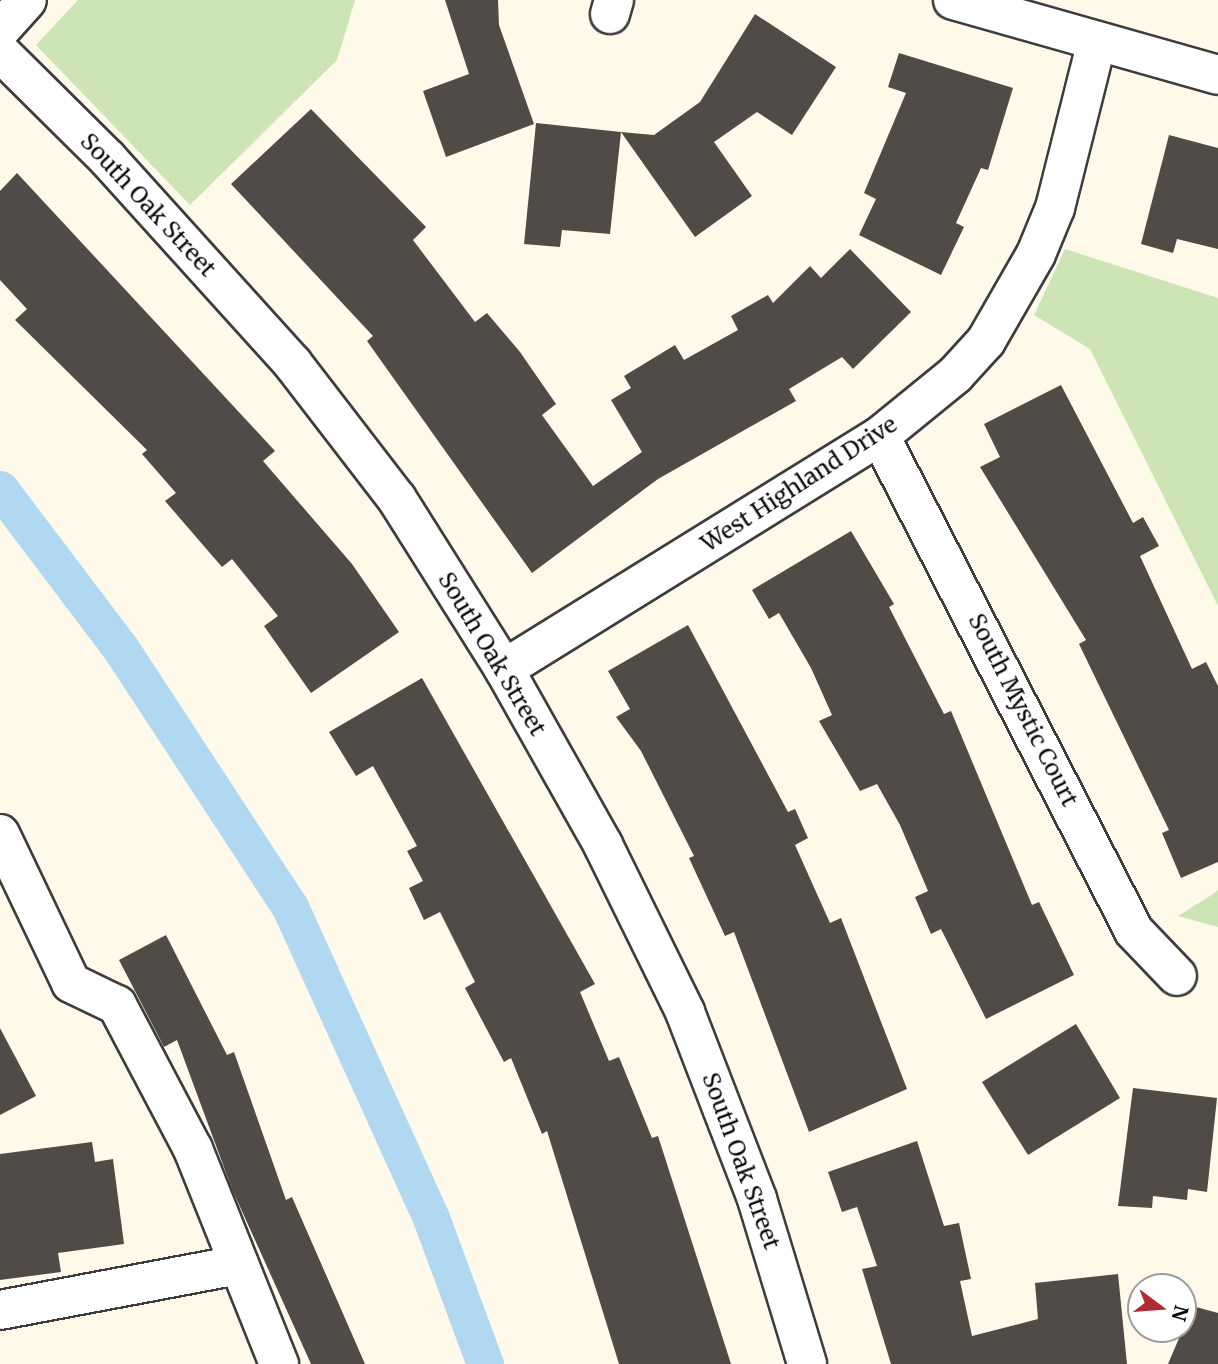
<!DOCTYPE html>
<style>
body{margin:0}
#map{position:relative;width:1218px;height:1364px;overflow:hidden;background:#fef9e8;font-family:Merriweather,serif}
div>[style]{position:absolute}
.green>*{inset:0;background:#cde5b5}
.canal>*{height:37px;margin:-18.5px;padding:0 18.5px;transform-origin:18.5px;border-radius:18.5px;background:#b0d9f1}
.building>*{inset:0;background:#514b47}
.roads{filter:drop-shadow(2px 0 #3d3d3d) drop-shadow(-2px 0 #3d3d3d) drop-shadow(0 2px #3d3d3d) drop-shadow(0 -2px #3d3d3d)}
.minor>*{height:38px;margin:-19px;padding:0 19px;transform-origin:19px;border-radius:19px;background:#fff}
span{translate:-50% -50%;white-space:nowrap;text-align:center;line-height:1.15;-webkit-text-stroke:7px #fff;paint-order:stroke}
.street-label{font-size:23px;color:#0a0a0a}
.north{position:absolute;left:1127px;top:1273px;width:70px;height:70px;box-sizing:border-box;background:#fff;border:2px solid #9d9d9d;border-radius:50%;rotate:106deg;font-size:19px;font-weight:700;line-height:28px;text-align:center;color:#0a0a0a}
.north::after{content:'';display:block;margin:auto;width:24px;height:32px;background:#b02c32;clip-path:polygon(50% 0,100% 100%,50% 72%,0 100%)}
</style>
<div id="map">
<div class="green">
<div style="clip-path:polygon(78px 0,355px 0,337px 60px,190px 205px,36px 45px)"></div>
<div style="clip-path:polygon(1065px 249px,1218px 298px,1218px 606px,1090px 349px,1034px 315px)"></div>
<div style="clip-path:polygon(1218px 890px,1218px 927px,1178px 916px,1213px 894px)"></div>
</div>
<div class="canal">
<div style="left:0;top:489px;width:201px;rotate:52.9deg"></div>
<div style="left:121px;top:649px;width:308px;rotate:56.8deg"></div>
<div style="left:290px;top:907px;width:341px;rotate:65.6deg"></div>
<div style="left:431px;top:1218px;width:156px;rotate:69.7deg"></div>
</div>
<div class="building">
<div style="clip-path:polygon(445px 0,498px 0,499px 25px,534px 124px,446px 157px,423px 91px,469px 74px)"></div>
<div style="clip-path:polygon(755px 14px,836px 67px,792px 135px,757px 112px,714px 142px,752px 196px,695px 237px,621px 132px,654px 135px,700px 102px)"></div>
<div style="clip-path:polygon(899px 53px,1013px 88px,988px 170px,981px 168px,956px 223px,964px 227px,941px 275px,859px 235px,876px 199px,864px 193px,906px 93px,888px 87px)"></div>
<div style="clip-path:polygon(311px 109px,426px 227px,413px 240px,475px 322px,487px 313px,520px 352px,556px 404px,542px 415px,593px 486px,642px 452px,611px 400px,631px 388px,624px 376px,675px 345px,684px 360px,738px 330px,731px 316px,768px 295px,773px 303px,810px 266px,821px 278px,850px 249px,911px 312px,853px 369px,842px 357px,789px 389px,796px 401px,658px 479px,532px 573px,367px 341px,373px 336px,231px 184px)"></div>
<div style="clip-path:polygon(536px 123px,621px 132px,610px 234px,562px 230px,560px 247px,524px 244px)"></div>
<div style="clip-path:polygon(1169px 135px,1218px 148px,1218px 249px,1177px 239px,1173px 253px,1141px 244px)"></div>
<div style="clip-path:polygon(17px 173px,275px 451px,263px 461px,352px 564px,399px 632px,311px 693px,264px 626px,278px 616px,232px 559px,222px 567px,165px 501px,176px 493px,142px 454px,147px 450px,15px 320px,27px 309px,0 280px,0 191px)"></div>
<div style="clip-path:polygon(1061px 385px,1133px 523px,1143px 517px,1159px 546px,1140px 556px,1192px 669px,1206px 662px,1218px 686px,1218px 862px,1181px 878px,1162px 833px,1169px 830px,1079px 644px,1086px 640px,980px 467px,1000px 457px,984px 424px)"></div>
<div style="clip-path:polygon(851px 531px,894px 604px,889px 607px,944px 714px,951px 711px,1032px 905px,1039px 902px,1074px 975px,986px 1019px,941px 929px,931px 934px,915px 897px,928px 891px,900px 825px,877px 784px,860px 791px,819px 721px,832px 715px,811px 668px,779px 613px,769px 619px,752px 590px)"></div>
<div style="clip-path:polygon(688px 625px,788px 812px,795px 809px,808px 838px,795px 845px,830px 923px,841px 918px,907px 1089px,809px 1132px,734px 932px,725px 936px,689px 858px,694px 856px,641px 751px,616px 717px,630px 709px,608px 671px)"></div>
<div style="clip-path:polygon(422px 678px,595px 984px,580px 992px,609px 1061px,619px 1057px,652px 1138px,658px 1136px,731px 1364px,619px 1364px,547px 1131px,542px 1134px,511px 1058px,504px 1062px,465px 988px,475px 982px,440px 912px,424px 920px,409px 888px,423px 881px,407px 851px,417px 846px,373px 766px,356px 776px,329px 732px)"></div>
<div style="clip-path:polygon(166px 935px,227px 1055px,234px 1052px,286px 1200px,292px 1197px,365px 1364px,311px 1364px,232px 1189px,177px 1040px,164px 1047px,119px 960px)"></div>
<div style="clip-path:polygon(1076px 1024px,1120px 1098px,1028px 1155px,982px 1082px)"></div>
<div style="clip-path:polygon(0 1028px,36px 1096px,0 1115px)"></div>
<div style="clip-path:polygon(1133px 1088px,1217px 1098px,1207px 1192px,1188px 1189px,1187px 1200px,1153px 1196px,1152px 1208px,1118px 1206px)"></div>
<div style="clip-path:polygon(917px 1141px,944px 1226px,959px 1223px,971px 1279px,960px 1281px,972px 1336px,1038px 1319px,1035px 1283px,1118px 1274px,1127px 1364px,891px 1364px,862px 1269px,877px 1266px,857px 1207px,842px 1212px,828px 1172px)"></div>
<div style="clip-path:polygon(92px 1142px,95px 1162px,113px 1159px,124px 1244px,58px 1253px,61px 1272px,0 1280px,0 1154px)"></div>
<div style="clip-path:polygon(1185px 1304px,1218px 1313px,1218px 1364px,1168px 1364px,1183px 1329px)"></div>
</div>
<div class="roads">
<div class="minor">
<div style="left:953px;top:0;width:275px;rotate:15.8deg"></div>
<div style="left:610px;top:14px;width:15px;rotate:-74deg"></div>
<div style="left:0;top:30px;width:40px;rotate:-48deg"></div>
<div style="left:0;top:52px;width:152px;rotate:44.7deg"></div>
<div style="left:108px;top:159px;width:276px;rotate:47.9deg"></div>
<div style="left:293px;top:364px;width:170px;rotate:52.4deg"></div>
<div style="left:397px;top:499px;width:201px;rotate:57.8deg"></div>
<div style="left:504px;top:669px;width:202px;rotate:60.6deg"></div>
<div style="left:603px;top:845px;width:186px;rotate:63.8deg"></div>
<div style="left:685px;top:1012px;width:200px;rotate:68.9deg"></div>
<div style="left:757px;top:1199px;width:172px;rotate:73.1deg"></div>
<div style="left:880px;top:436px;width:556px;rotate:62.84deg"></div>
<div style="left:1134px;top:931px;width:62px;rotate:46.3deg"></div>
<div style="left:504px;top:669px;width:442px;rotate:-31.8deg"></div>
<div style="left:880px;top:436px;width:97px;rotate:-39.1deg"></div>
<div style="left:955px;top:375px;width:46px;rotate:-47.6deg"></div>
<div style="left:986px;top:341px;width:100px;rotate:-60.1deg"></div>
<div style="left:1036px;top:254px;width:50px;rotate:-67.6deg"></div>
<div style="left:1055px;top:208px;width:172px;rotate:-75.9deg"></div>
<div style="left:0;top:834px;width:165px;rotate:64.5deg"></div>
<div style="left:71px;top:983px;width:51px;rotate:25.6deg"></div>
<div style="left:117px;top:1005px;width:163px;rotate:62.2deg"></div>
<div style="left:193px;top:1149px;width:232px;rotate:68.2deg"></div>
<div style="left:0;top:1310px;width:243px;rotate:-10.7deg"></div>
</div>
</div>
<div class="street-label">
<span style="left:148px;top:205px;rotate:47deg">South Oak Street</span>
<span style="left:799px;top:484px;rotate:-33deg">West Highland Drive</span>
<span style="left:492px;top:654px;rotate:59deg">South Oak Street</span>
<span style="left:1023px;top:710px;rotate:63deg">South Mystic Court</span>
<span style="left:741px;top:1161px;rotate:70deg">South Oak Street</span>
</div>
<div class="north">N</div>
</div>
